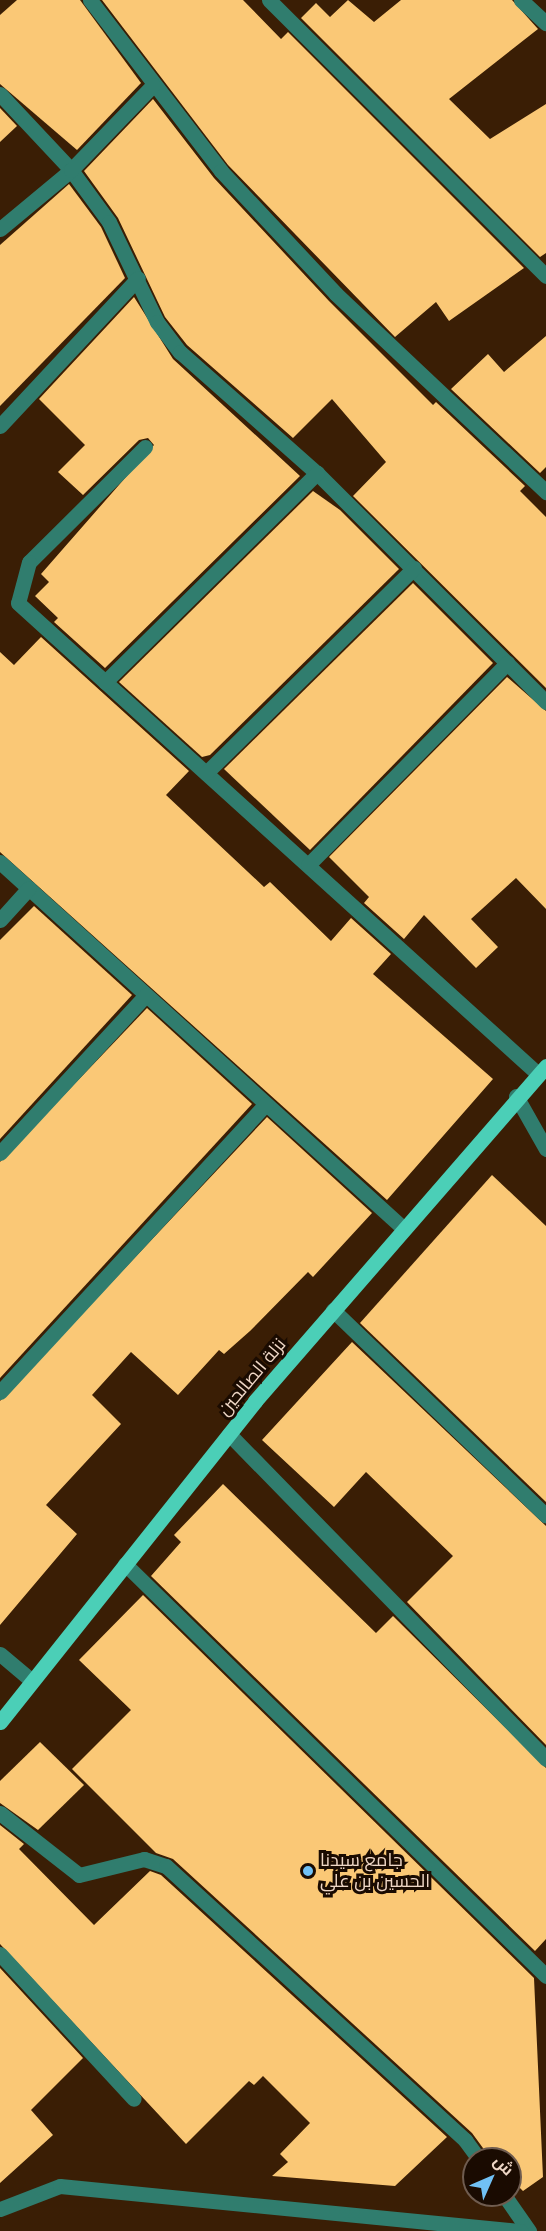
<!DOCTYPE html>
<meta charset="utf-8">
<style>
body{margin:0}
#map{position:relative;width:546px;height:2231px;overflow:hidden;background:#3a1e05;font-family:Raleway,Cairo,sans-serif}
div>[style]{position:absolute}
.building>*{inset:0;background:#fac876}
.minor>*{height:15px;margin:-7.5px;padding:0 7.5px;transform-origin:7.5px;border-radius:7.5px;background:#307d6e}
.major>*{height:15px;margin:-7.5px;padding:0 7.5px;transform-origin:7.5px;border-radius:7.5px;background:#4bcfb7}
.dots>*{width:16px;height:16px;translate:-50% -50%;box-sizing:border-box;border:3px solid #1a0b01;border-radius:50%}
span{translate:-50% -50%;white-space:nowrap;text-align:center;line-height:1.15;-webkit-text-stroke:6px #1a0b01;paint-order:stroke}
.street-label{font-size:18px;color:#eed6c5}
.poi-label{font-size:18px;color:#eed6c5}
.left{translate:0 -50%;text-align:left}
.north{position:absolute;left:462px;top:2147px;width:60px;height:60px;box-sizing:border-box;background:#1a0b01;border:2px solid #6f5c4f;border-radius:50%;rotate:45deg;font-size:16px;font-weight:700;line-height:24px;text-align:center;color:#eed6c5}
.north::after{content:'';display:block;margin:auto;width:21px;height:27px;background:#71c1f5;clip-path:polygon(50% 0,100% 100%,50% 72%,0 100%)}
</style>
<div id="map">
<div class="building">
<div style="clip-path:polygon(17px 0,80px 0,141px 83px,77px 150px,0 84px,0 15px)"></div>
<div style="clip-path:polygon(102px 0,243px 0,281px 39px,288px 32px,524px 268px,449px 321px,436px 302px,395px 337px,228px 165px)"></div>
<div style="clip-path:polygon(348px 0,374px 22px,401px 0,512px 0,538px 29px,449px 99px,490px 139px,546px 104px,546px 253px,540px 257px,301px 18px,316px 3px,330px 17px)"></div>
<div style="clip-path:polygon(153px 99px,214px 178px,329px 301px,433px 405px,436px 402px,525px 486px,520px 491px,546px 517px,546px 688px,353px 496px,386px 462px,332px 399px,293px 438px,187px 345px,165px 317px,118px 218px,84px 171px)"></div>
<div style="clip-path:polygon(0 108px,17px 126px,0 142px)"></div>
<div style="clip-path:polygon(69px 184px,101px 227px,125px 278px,0 406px,0 245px)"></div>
<div style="clip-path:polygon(134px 297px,173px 359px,300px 476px,105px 668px,54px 622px,58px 618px,35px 596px,49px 582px,41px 574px,154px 445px,148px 438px,139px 440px,83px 495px,58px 472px,85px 445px,39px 399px)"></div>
<div style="clip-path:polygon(546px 336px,546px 467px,540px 473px,451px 389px,488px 354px,504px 372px)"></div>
<div style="clip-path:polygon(313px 491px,340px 510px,399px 569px,210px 755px,202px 757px,119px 682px)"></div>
<div style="clip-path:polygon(413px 583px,493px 663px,310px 850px,224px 769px)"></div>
<div style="clip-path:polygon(41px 637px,189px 771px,166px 795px,264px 887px,270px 882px,331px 941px,351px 918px,391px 954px,373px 974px,493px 1079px,387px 1200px,0 852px,0 652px,14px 665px)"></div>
<div style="clip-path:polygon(507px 677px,546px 711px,546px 909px,516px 878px,471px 919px,498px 947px,476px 968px,424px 915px,404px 939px,364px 903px,369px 897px,329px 857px)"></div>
<div style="clip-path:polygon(34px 906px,132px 995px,0 1139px,0 940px)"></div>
<div style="clip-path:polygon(147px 1008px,252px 1104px,0 1378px,0 1162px)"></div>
<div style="clip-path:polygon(267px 1117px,372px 1213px,313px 1277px,308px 1272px,250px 1331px,224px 1354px,219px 1350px,178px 1395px,131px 1352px,92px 1395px,121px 1424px,46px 1505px,77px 1534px,0 1625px,0 1401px)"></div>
<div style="clip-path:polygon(492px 1175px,546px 1226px,546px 1502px,360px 1323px)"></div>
<div style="clip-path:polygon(352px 1342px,546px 1526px,546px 1745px,407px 1602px,453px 1556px,366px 1472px,334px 1507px,262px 1440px)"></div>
<div style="clip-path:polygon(223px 1484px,376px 1633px,393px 1616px,546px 1768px,546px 1939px,535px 1951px,151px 1576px,181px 1542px,174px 1535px)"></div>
<div style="clip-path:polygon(143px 1595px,534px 1978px,543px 2177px,523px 2191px,510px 2178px,510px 2159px,491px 2159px,472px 2133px,173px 1859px,156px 1853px,72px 1769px,131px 1710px,79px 1660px)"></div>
<div style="clip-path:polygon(40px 1742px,84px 1785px,38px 1830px,0 1803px,0 1781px)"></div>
<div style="clip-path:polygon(0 1825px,24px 1844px,19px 1849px,94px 1925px,150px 1871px,161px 1875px,447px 2137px,395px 2186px,272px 2176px,288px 2162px,280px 2154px,310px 2123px,263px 2076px,254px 2085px,249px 2081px,186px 2144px,0 1944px)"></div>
<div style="clip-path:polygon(0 1968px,83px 2058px,31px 2110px,53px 2135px,0 2183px)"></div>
</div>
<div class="minor">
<div style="left:90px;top:0;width:215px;rotate:52.5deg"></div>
<div style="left:221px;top:171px;width:168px;rotate:46.9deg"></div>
<div style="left:336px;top:294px;width:289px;rotate:43.3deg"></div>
<div style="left:269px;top:0;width:391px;rotate:44.9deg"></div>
<div style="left:521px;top:0;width:34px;rotate:43deg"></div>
<div style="left:0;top:94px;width:104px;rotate:46.9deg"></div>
<div style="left:71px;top:170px;width:64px;rotate:53.8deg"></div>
<div style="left:109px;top:222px;width:111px;rotate:64.4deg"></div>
<div style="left:157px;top:322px;width:38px;rotate:53deg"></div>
<div style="left:180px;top:352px;width:183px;rotate:41.5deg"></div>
<div style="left:317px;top:473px;width:324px;rotate:45deg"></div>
<div style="left:0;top:229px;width:92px;rotate:-39.7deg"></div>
<div style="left:71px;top:170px;width:118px;rotate:-46deg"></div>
<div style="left:0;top:426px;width:202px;rotate:-47deg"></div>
<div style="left:145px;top:447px;width:163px;rotate:135.2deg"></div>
<div style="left:29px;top:562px;width:42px;rotate:105deg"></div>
<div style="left:18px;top:603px;width:702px;rotate:42.17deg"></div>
<div style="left:105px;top:682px;width:298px;rotate:-44.6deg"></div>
<div style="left:206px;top:773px;width:292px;rotate:-44.6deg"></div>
<div style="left:0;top:862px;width:544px;rotate:42.25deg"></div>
<div style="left:308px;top:865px;width:284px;rotate:-45.4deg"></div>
<div style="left:0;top:920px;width:43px;rotate:-47.8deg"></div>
<div style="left:516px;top:1096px;width:61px;rotate:60.5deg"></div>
<div style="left:0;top:1153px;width:215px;rotate:-47.3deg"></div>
<div style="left:333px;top:1310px;width:296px;rotate:44deg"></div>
<div style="left:0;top:1392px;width:392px;rotate:-47.3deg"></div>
<div style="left:229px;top:1434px;width:454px;rotate:45.7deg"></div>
<div style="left:125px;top:1564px;width:589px;rotate:44.38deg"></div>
<div style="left:0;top:1654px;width:40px;rotate:40deg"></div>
<div style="left:0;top:1813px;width:100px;rotate:38.1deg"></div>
<div style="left:79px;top:1875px;width:67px;rotate:-13.8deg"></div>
<div style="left:144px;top:1859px;width:23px;rotate:18deg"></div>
<div style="left:166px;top:1866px;width:406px;rotate:42.5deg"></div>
<div style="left:465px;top:2140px;width:24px;rotate:54deg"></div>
<div style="left:0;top:1954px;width:197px;rotate:47.3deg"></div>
<div style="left:504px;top:2195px;width:44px;rotate:55.2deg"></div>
<div style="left:0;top:2209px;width:64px;rotate:-21deg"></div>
<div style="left:60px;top:2186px;width:463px;rotate:5.6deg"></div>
</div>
<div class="major">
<div style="left:0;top:1722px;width:410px;rotate:-51.5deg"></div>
<div style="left:255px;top:1401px;width:444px;rotate:-49deg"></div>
</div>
<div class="dots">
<div style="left:308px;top:1871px;background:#71c1f5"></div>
</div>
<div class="street-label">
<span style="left:252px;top:1377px;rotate:-50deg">نزلة الصالحين</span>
</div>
<div class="poi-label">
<span class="left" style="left:320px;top:1871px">جامع سيدنا<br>الحسين بن علي</span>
</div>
<div class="north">ش</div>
</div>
